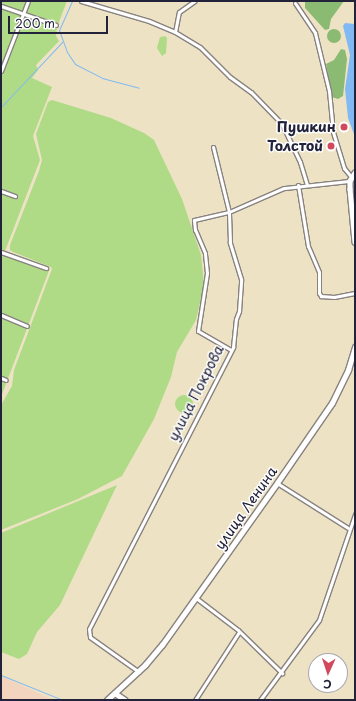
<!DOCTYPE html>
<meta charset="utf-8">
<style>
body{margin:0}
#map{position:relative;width:356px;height:701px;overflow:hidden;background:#ede3c4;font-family:"Playpen Sans",sans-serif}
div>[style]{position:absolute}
.built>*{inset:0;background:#f3d4be}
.green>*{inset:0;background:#afda86}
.round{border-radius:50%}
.forest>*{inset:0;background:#8bba73}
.water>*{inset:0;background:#82b9f2}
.stream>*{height:1px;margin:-0.5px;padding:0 0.5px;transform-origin:0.5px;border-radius:0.5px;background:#82b9f2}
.roads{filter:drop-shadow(1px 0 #888280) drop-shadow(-1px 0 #888280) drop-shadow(0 1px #888280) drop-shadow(0 -1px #888280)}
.street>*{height:3px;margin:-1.5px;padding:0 1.5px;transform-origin:1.5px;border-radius:1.5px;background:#fff}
.secondary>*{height:4.5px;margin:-2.25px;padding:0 2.25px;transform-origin:2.25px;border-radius:2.25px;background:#fff}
.dots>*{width:11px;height:11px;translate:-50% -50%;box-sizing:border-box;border:2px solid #fff;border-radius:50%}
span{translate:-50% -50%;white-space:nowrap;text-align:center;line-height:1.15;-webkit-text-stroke:3px #fff;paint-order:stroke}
.poi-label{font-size:14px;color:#22223b;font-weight:700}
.right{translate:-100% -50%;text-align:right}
.street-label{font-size:14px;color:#22223b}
.frame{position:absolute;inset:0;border:2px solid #22223b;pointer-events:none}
.north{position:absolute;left:308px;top:653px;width:40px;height:40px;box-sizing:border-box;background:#fff;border:1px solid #a7a7b1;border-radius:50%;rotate:183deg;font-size:11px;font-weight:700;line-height:16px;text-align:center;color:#22223b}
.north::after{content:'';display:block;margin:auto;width:14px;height:18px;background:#d1495b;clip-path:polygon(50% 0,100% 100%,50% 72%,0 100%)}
.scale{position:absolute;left:8px;top:16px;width:100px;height:18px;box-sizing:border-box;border:2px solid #22223b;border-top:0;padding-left:5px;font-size:12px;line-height:14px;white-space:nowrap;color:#22223b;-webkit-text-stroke:3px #fff;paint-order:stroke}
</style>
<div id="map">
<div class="built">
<div style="clip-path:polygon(1px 676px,49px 698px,55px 700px,1px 700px)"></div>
</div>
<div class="green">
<div style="clip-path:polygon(1px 1px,67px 1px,57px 27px,56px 36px,59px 41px,36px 65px,38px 70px,32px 78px,52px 87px,33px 136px,40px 160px,5px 251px,50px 268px,1px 397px)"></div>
<div style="clip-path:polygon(165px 36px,167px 38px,166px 53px,162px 56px,157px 48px,160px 37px)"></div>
<div style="clip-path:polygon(52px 100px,111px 118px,144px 133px,154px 140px,182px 199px,201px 255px,204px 285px,196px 320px,177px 352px,171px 377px,154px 419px,122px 476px,78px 499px,1px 530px,1px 405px,12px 386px,14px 370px,52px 269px,51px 267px,13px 252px,10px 250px,10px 245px,39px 171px,42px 160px,36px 134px,48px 102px)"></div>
<div class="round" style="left:175px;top:395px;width:18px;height:18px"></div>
<div style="clip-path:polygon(117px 485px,60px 605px,37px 632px,27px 654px,19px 659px,1px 652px,1px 533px)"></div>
</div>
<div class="forest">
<div style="clip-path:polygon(305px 1px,344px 1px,331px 19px,329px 29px,325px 30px,305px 8px)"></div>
<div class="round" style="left:327px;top:29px;width:14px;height:14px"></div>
<div style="clip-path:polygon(341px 49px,345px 50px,347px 59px,343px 96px,338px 99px,332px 97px,326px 64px,334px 60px)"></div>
</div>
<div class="water">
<div style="clip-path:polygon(345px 23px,355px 24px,355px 137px,348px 118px,345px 89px,350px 55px,343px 26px)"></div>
</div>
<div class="stream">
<div style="left:72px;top:1px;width:32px;rotate:114deg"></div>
<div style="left:59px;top:30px;width:23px;rotate:70deg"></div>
<div style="left:67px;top:52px;width:14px;rotate:56deg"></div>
<div style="left:75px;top:64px;width:30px;rotate:27deg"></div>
<div style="left:102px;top:78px;width:38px;rotate:15deg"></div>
<div style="left:2px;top:106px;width:88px;rotate:-46.8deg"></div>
<div style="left:1px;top:675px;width:67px;rotate:22deg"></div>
</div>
<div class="roads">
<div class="street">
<div style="left:81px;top:1px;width:71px;rotate:16.4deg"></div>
<div style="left:149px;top:21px;width:28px;rotate:23deg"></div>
<div style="left:175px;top:32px;width:29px;rotate:31deg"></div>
<div style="left:200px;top:47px;width:42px;rotate:45deg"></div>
<div style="left:230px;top:77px;width:26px;rotate:36deg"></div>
<div style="left:251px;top:92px;width:45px;rotate:45.9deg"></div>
<div style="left:282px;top:124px;width:42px;rotate:64.7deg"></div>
<div style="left:300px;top:162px;width:24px;rotate:73deg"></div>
<div style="left:295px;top:3px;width:36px;rotate:56deg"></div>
<div style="left:315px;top:33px;width:60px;rotate:76.4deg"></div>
<div style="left:329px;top:91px;width:41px;rotate:84.4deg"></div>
<div style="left:333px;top:132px;width:38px;rotate:73deg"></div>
<div style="left:344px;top:168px;width:13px;rotate:51deg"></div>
<div style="left:1px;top:6px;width:58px;rotate:19.1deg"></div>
<div style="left:175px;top:32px;width:20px;rotate:-79deg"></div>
<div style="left:179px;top:12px;width:19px;rotate:-35deg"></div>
<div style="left:1px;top:71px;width:75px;rotate:-68.9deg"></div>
<div style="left:298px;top:185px;width:62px;rotate:80.7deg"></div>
<div style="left:308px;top:246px;width:28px;rotate:67deg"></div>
<div style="left:319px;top:272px;width:21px;rotate:90deg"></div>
<div style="left:319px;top:293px;width:4px;rotate:56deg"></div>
<div style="left:321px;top:296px;width:13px;rotate:4deg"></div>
<div style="left:334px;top:297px;width:21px;rotate:-11deg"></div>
<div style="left:1px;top:191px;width:15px;rotate:20deg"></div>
<div style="left:1px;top:252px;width:48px;rotate:19.6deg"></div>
<div style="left:1px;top:315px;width:28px;rotate:23deg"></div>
<div style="left:231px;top:350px;width:38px;rotate:-150deg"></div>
<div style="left:198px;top:331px;width:59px;rotate:-81.2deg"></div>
<div style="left:207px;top:273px;width:20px;rotate:-96deg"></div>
<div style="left:205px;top:253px;width:25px;rotate:-113deg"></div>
<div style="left:195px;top:230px;width:10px;rotate:-96deg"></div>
<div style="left:194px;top:220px;width:36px;rotate:-13deg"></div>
<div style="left:229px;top:212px;width:60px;rotate:-23.6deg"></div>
<div style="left:284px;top:188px;width:66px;rotate:-6.1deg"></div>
<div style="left:1px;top:378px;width:5px;rotate:22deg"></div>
<div style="left:277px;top:483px;width:84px;rotate:32.4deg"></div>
<div style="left:196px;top:598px;width:53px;rotate:37.3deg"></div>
<div style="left:238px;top:630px;width:62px;rotate:44.3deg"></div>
<div style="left:139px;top:672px;width:60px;rotate:-144.5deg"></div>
<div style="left:90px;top:637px;width:8px;rotate:-97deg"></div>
<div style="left:89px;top:629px;width:317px;rotate:-62.9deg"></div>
<div style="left:233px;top:347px;width:28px;rotate:-84deg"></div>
<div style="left:236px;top:319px;width:9px;rotate:-69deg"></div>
<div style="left:239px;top:311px;width:32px;rotate:-86deg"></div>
<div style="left:241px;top:279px;width:39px;rotate:-107deg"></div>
<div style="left:230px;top:242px;width:30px;rotate:-92deg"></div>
<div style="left:229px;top:212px;width:67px;rotate:-103.8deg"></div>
<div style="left:195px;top:700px;width:81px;rotate:-57.1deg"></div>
<div style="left:260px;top:700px;width:99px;rotate:-53.6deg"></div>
<div style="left:319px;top:620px;width:112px;rotate:-71.2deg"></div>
</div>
<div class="secondary">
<div style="left:355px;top:173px;width:9px;rotate:122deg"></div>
<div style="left:350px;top:181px;width:8px;rotate:90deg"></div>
<div style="left:350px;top:189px;width:53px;rotate:84.6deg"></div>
<div style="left:115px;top:693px;width:12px;rotate:35deg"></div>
<div style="left:107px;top:700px;width:52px;rotate:-42.6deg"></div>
<div style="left:145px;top:665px;width:26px;rotate:-50deg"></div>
<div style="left:162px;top:645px;width:199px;rotate:-54.6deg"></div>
<div style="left:277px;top:483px;width:97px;rotate:-55.5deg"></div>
<div style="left:332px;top:403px;width:37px;rotate:-64deg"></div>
<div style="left:348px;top:370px;width:24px;rotate:-73deg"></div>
</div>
</div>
<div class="dots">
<div style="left:344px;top:127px;background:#d1495b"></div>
<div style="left:331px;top:146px;background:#d1495b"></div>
</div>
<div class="poi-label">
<span class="right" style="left:336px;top:127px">Пушкин</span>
<span class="right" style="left:323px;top:146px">Толстой</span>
</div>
<div class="street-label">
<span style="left:196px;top:393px;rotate:-63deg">улица Покрова</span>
<span style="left:246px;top:508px;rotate:-55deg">улица Ленина</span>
</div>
<div class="frame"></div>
<div class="north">С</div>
<div class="scale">200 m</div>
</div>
